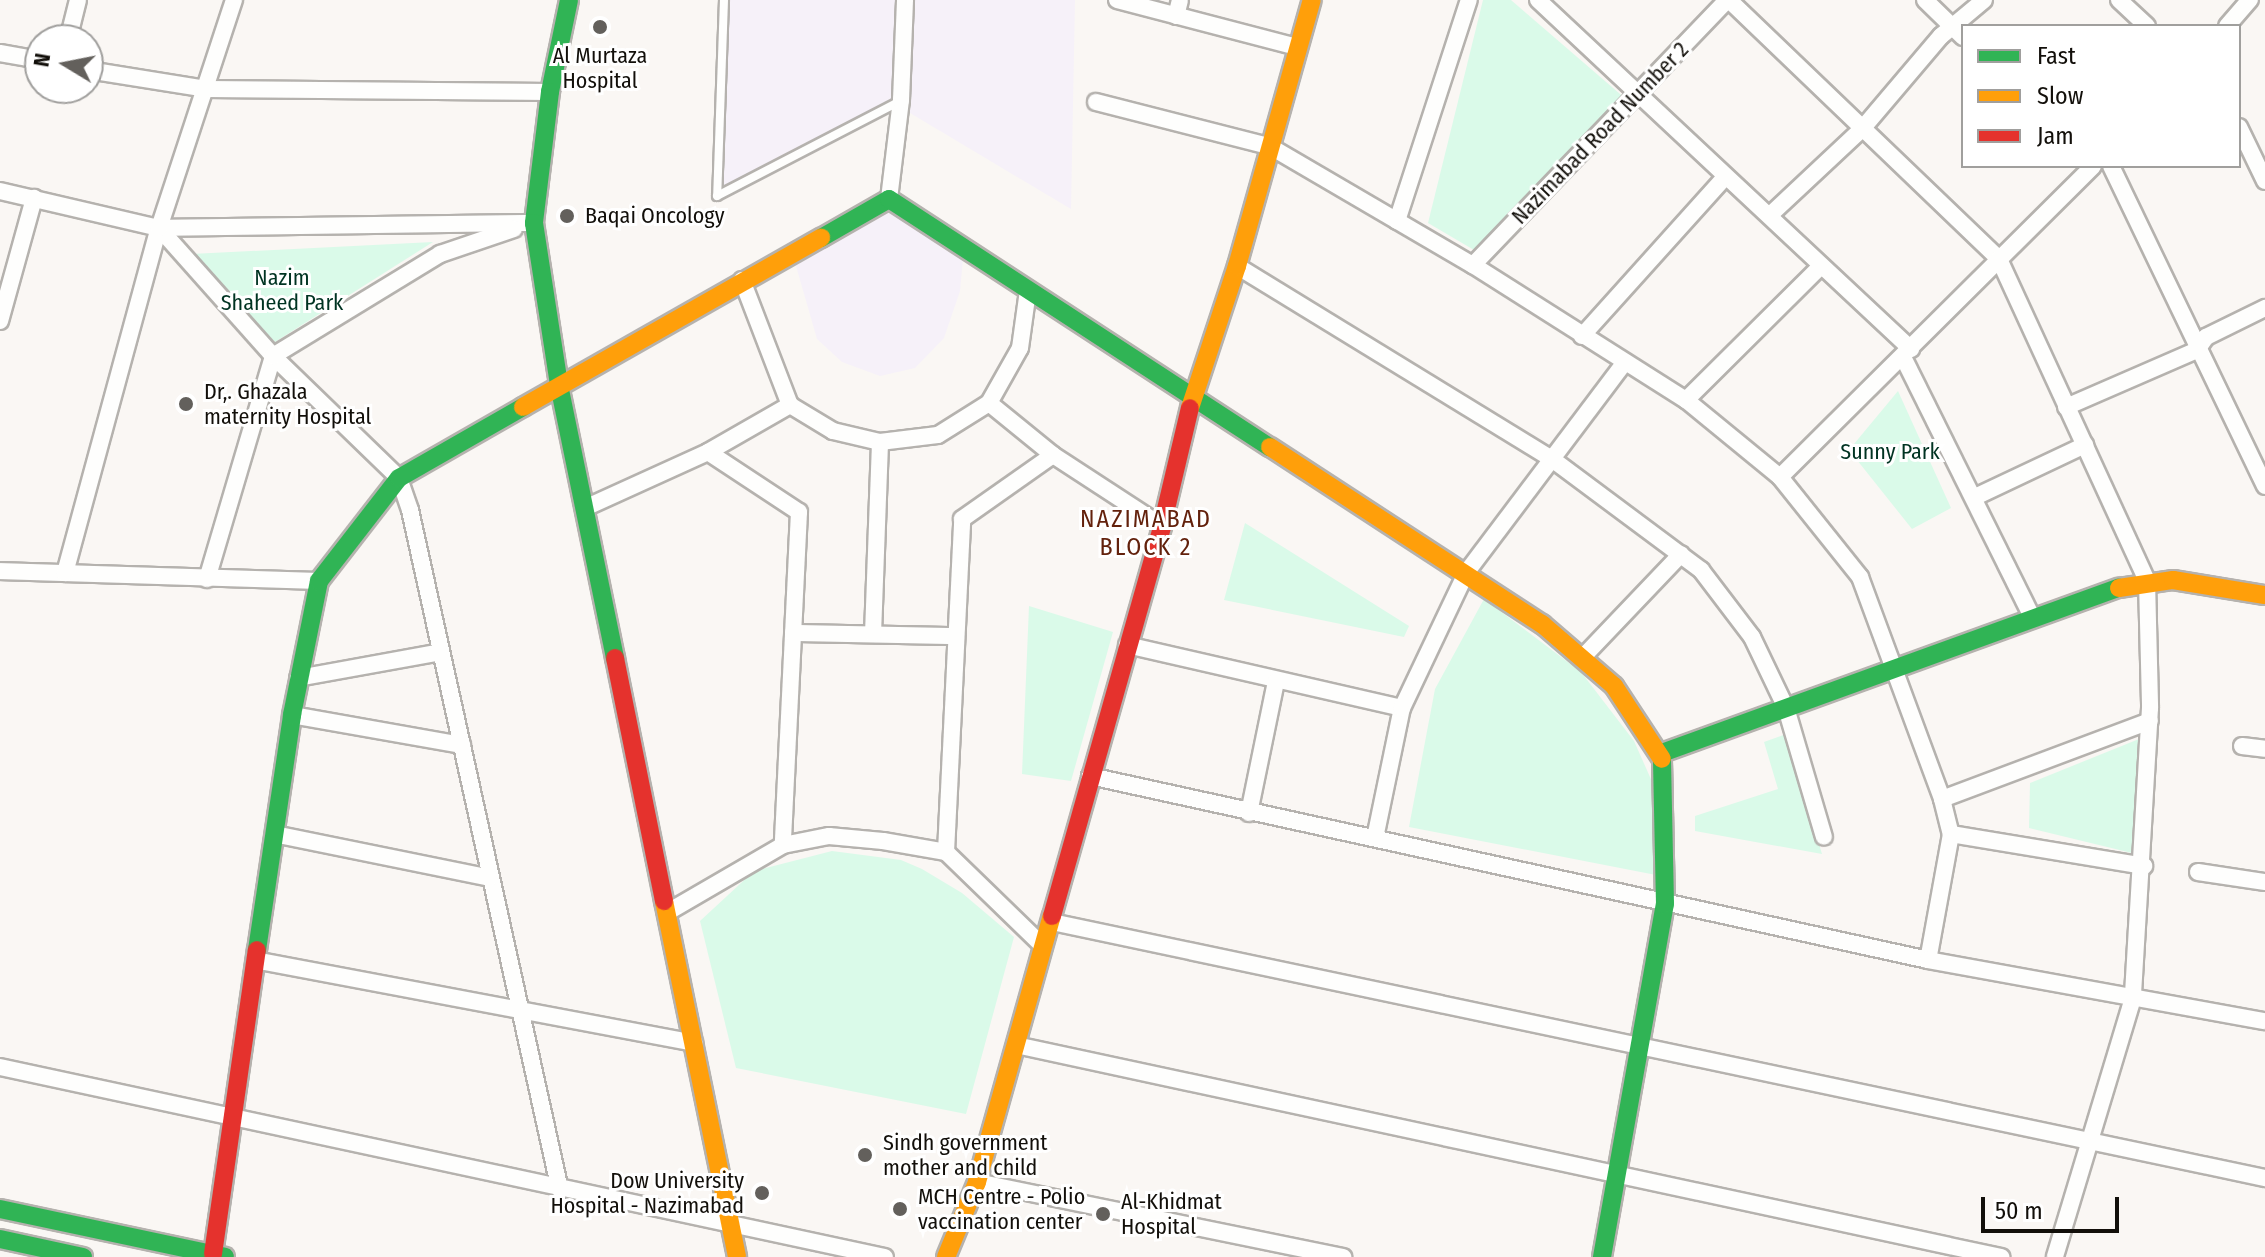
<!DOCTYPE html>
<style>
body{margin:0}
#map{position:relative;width:2265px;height:1257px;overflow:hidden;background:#faf7f4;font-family:"Fira Sans Condensed",sans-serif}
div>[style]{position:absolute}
.commercial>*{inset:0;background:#f6f1f9}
.green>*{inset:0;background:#dafae9}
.roads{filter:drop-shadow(2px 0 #b5b2ae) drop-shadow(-2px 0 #b5b2ae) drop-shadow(0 2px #b5b2ae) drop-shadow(0 -2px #b5b2ae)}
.lane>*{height:8px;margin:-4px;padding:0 4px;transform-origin:4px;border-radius:4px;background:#fefefd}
.street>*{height:16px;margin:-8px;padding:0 8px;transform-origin:8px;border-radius:8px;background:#fefefd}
.fast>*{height:18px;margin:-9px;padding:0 9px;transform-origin:9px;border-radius:9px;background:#30b455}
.slow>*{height:18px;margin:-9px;padding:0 9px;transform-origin:9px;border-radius:9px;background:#ff9f0a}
.jam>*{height:18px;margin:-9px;padding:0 9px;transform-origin:9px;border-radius:9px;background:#e5322d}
.dots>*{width:22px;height:22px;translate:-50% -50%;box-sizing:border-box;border:4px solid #fff;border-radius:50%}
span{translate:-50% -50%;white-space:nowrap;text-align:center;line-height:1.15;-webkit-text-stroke:6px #fff;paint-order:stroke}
.poi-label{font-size:22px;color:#120f0a}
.left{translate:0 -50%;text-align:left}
.right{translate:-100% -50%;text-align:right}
.street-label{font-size:22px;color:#120f0a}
.park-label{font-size:22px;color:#032}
.neighbourhood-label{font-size:24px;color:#63210c;letter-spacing:2px}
.legend{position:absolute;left:1961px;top:24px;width:280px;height:144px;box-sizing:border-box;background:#fff;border:2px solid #a09f9d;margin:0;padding:10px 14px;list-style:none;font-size:24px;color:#120f0a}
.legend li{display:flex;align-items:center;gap:16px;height:40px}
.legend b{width:40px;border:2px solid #a09f9d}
.north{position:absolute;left:24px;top:24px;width:80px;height:80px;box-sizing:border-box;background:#fff;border:2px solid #a09f9d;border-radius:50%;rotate:280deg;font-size:22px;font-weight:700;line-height:32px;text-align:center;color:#120f0a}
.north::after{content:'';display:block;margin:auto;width:28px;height:36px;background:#63605c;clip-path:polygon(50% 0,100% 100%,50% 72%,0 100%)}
.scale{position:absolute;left:1981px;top:1197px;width:138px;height:36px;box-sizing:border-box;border:4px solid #120f0a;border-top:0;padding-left:10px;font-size:24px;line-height:28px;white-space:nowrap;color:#120f0a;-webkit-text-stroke:6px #fff;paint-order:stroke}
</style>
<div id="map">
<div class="commercial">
<div style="clip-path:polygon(724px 0,1075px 0,1071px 209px,900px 107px,900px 102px,717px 196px)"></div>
<div style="clip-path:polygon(889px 199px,964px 248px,960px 291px,944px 338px,915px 368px,880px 376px,842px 362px,817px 339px,792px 252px)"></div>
</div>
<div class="green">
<div style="clip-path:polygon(1483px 0,1511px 0,1627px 100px,1474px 250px,1428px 223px)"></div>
<div style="clip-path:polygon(433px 242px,275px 342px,191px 254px)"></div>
<div style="clip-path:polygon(1898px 391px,1951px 508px,1912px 529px,1849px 450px)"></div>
<div style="clip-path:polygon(1245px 523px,1409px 626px,1404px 637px,1224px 600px)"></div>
<div style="clip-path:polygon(1484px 599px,1581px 672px,1634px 741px,1654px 786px,1656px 875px,1409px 827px,1435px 689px)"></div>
<div style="clip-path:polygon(1029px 606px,1113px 632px,1071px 781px,1022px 774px)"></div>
<div style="clip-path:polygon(1786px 734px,1822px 854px,1695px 831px,1695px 816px,1778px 789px,1764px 742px)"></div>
<div style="clip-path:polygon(2139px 739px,2136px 854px,2029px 828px,2030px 783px)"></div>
<div style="clip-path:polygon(832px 851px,901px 860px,922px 869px,962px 893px,1014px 937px,966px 1114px,736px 1068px,700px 921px,754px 871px)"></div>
</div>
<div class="roads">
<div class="lane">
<div style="left:724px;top:0;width:196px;rotate:92deg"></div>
<div style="left:717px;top:196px;width:206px;rotate:-27.4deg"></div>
</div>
<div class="street">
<div style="left:1117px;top:0;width:186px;rotate:14.6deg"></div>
<div style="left:1538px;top:0;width:511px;rotate:43.1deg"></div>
<div style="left:1729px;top:0;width:374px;rotate:43.8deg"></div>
<div style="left:1999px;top:259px;width:354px;rotate:65.3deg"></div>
<div style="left:2147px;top:581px;width:127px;rotate:88.6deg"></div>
<div style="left:2150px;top:708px;width:290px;rotate:93.4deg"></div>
<div style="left:2133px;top:998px;width:270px;rotate:106.8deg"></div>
<div style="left:1925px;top:0;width:53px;rotate:44.2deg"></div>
<div style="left:2119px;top:0;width:38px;rotate:43deg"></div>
<div style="left:1176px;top:16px;width:16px;rotate:-76deg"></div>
<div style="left:2227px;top:26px;width:35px;rotate:-49deg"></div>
<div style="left:68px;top:40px;width:41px;rotate:-76deg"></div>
<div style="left:0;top:53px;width:41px;rotate:9.9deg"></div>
<div style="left:88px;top:70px;width:121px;rotate:9.1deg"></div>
<div style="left:207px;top:89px;width:343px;rotate:0.5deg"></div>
<div style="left:1096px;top:102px;width:179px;rotate:14.3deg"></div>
<div style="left:1269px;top:146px;width:236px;rotate:30.3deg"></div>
<div style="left:1473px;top:265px;width:252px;rotate:32.4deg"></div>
<div style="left:1686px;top:400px;width:122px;rotate:39.3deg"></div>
<div style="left:1780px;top:477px;width:128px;rotate:51.3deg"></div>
<div style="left:1860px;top:577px;width:237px;rotate:69.7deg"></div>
<div style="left:1942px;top:799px;width:36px;rotate:76deg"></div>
<div style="left:1951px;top:834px;width:128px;rotate:100.3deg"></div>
<div style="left:2239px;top:127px;width:60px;rotate:64.3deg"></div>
<div style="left:2111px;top:166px;width:355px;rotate:64.3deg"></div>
<div style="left:0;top:191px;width:163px;rotate:13.1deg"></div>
<div style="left:159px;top:228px;width:375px;rotate:-0.8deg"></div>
<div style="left:889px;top:199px;width:100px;rotate:-83.1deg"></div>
<div style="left:901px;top:100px;width:100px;rotate:-87.7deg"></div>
<div style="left:1770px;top:215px;width:126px;rotate:-43.1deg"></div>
<div style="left:1862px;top:129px;width:122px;rotate:-49.7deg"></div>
<div style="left:1941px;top:36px;width:56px;rotate:-39.9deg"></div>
<div style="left:1397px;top:221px;width:232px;rotate:-72deg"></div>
<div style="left:159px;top:228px;width:171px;rotate:48.3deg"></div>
<div style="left:273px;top:356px;width:175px;rotate:44.1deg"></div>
<div style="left:399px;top:478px;width:34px;rotate:71deg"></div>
<div style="left:410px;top:510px;width:696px;rotate:77.56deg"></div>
<div style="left:1473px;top:265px;width:367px;rotate:-46.2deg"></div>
<div style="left:1237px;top:266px;width:369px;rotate:31.5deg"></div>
<div style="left:1552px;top:459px;width:186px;rotate:36.7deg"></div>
<div style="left:1701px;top:570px;width:84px;rotate:52.7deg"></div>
<div style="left:1752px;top:637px;width:79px;rotate:64.4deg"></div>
<div style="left:1786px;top:708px;width:134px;rotate:73.6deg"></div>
<div style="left:742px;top:280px;width:134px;rotate:69deg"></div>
<div style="left:790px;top:405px;width:50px;rotate:31.2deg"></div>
<div style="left:833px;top:431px;width:48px;rotate:13.2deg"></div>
<div style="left:880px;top:442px;width:58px;rotate:-6.9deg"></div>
<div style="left:938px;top:435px;width:60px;rotate:-32.1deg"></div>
<div style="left:989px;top:403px;width:63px;rotate:-60.6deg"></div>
<div style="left:1020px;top:348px;width:59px;rotate:-82.1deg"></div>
<div style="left:0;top:321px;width:128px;rotate:-74.5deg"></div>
<div style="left:1582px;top:336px;width:214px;rotate:-48deg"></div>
<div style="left:1903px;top:357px;width:290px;rotate:63.6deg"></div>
<div style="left:1686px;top:400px;width:190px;rotate:-44.8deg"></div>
<div style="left:989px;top:403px;width:82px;rotate:39.1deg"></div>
<div style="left:1053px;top:455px;width:130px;rotate:33.1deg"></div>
<div style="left:2066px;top:407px;width:143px;rotate:-23.5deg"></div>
<div style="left:2197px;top:350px;width:16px;rotate:-55deg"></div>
<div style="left:2206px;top:337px;width:66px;rotate:-26.2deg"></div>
<div style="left:708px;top:452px;width:109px;rotate:33.4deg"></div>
<div style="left:799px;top:512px;width:333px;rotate:92.8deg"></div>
<div style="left:1780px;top:477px;width:441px;rotate:-44.8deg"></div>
<div style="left:1975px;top:497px;width:122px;rotate:-25.3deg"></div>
<div style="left:587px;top:507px;width:133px;rotate:-24.4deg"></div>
<div style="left:708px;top:452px;width:95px;rotate:-29.8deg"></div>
<div style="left:0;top:571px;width:319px;rotate:1.8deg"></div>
<div style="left:65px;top:573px;width:358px;rotate:-74.8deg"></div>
<div style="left:159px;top:228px;width:240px;rotate:-71.8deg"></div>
<div style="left:207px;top:579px;width:233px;rotate:-73.5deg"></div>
<div style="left:273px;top:356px;width:196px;rotate:-31.4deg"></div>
<div style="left:440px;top:254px;width:78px;rotate:-18.7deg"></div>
<div style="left:793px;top:633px;width:160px;rotate:1.1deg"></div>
<div style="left:873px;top:634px;width:192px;rotate:-87.9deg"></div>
<div style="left:1127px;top:645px;width:282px;rotate:12.9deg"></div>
<div style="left:1583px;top:657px;width:142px;rotate:-46.4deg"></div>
<div style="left:298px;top:678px;width:145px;rotate:-10.3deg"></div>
<div style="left:292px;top:715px;width:173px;rotate:10deg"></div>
<div style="left:2242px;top:746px;width:23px;rotate:7deg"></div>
<div style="left:1090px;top:776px;width:858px;rotate:12.38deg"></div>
<div style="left:1928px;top:960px;width:342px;rotate:10.3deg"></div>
<div style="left:1942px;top:799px;width:222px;rotate:-20.6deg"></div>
<div style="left:1249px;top:813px;width:134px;rotate:-78.4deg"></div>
<div style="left:274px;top:834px;width:220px;rotate:11.5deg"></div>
<div style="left:1951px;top:834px;width:196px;rotate:9.4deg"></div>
<div style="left:1375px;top:838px;width:133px;rotate:-78.3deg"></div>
<div style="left:1402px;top:708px;width:149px;rotate:-64.6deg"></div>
<div style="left:1466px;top:573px;width:264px;rotate:-53deg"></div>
<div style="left:946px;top:852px;width:333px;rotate:-87.2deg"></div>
<div style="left:962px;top:519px;width:111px;rotate:-35.1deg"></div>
<div style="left:2198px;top:872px;width:68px;rotate:8.5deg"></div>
<div style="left:668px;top:912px;width:133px;rotate:-30.2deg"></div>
<div style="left:783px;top:845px;width:47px;rotate:-11.1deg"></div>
<div style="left:829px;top:836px;width:54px;rotate:5.3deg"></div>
<div style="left:883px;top:841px;width:64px;rotate:9.9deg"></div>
<div style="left:946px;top:852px;width:136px;rotate:44.1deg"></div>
<div style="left:1052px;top:922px;width:1240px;rotate:11.92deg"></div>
<div style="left:255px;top:960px;width:447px;rotate:10.7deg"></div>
<div style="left:1016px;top:1045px;width:1008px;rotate:12.15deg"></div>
<div style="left:0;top:1067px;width:905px;rotate:12.12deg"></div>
<div style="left:977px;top:1182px;width:374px;rotate:11.6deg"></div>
</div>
<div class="fast">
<div style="left:569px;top:0;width:94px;rotate:101.7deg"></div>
<div style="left:550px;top:92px;width:132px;rotate:97deg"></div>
<div style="left:534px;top:223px;width:164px;rotate:81.2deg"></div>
<div style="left:559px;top:385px;width:279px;rotate:78.4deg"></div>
<div style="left:821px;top:238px;width:78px;rotate:-29.8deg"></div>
<div style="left:889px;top:199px;width:455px;rotate:33.1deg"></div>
<div style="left:1662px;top:753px;width:486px;rotate:-19.9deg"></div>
<div style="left:257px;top:950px;width:238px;rotate:-81.5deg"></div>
<div style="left:292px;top:715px;width:137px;rotate:-78.6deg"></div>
<div style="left:319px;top:581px;width:130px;rotate:-52.2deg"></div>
<div style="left:399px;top:478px;width:143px;rotate:-29.8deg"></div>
<div style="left:0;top:1209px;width:230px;rotate:12deg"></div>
<div style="left:0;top:1239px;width:85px;rotate:12.2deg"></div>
<div style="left:1602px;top:1257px;width:359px;rotate:-79.9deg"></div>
<div style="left:1665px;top:904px;width:145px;rotate:-91.2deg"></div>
</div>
<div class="slow">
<div style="left:523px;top:407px;width:343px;rotate:-29.6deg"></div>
<div style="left:1190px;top:408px;width:150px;rotate:-71.7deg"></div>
<div style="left:1237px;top:266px;width:276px;rotate:-74.3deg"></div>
<div style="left:1270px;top:447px;width:325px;rotate:33.1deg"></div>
<div style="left:1542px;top:624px;width:95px;rotate:40.7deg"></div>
<div style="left:1614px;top:686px;width:87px;rotate:56.7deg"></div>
<div style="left:2119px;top:588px;width:55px;rotate:-8.4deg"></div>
<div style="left:2173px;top:580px;width:93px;rotate:9.3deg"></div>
<div style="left:664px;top:901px;width:363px;rotate:78.4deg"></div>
<div style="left:946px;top:1257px;width:81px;rotate:-67.5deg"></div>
<div style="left:977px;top:1182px;width:276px;rotate:-74.3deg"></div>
</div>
<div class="jam">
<div style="left:615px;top:658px;width:248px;rotate:78.6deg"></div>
<div style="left:1052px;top:916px;width:405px;rotate:-74.2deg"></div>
<div style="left:1162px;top:526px;width:121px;rotate:-76.7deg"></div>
<div style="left:213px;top:1254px;width:307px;rotate:-81.8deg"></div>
</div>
</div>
<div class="dots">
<div style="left:600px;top:27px;background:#63605c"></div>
<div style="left:567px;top:216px;background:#63605c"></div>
<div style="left:186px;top:404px;background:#63605c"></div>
<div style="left:865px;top:1155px;background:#63605c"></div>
<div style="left:762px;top:1193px;background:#63605c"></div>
<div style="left:900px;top:1209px;background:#63605c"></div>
<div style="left:1103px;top:1214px;background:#63605c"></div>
</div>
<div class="poi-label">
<span style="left:600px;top:68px">Al Murtaza<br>Hospital</span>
<span class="left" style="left:585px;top:216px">Baqai Oncology</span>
<span class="left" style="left:204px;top:404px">Dr,. Ghazala<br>maternity Hospital</span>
<span class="left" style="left:883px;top:1155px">Sindh government<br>mother and child</span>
<span class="right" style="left:744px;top:1193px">Dow University<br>Hospital - Nazimabad</span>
<span class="left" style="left:918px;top:1209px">MCH Centre - Polio<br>vaccination center</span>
<span class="left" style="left:1121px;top:1214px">Al-Khidmat<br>Hospital</span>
</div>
<div class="street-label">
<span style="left:1600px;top:133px;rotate:-46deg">Nazimabad Road Number 2</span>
</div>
<div class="park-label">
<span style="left:282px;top:290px">Nazim<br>Shaheed Park</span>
<span style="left:1890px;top:452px">Sunny Park</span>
</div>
<div class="neighbourhood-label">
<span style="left:1146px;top:534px">NAZIMABAD<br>BLOCK 2</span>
</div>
<ul class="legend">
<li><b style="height:10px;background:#30b455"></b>Fast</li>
<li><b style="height:10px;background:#ff9f0a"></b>Slow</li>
<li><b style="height:10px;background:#e5322d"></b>Jam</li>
</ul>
<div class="north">N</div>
<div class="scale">50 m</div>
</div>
